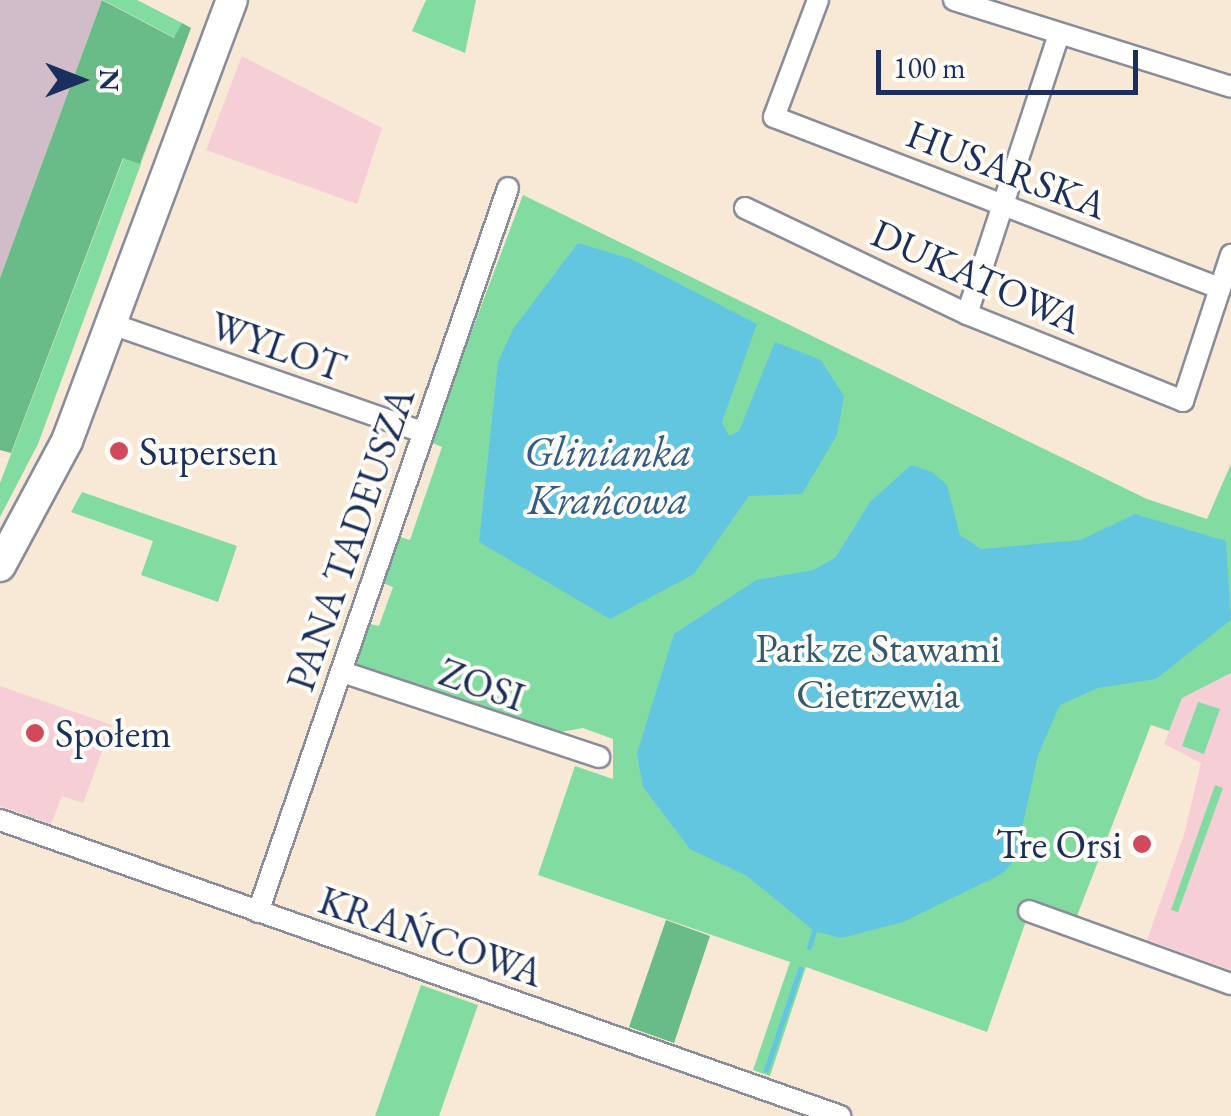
<!DOCTYPE html>
<meta charset="utf-8">
<style>
body{margin:0}
#map{position:relative;width:1231px;height:1116px;overflow:hidden;background:#f7e9d5;font-family:"EB Garamond",serif}
div>[style]{position:absolute}
.built>*{inset:0;background:#f6cfd6}
.industrial>*{inset:0;background:#d1bdc9}
.green>*{inset:0;background:#82dca2}
.forest>*{inset:0;background:#69bc88}
.water>*{inset:0;background:#63c6e1}
.stream>*{height:5px;margin:-2.5px;padding:0 2.5px;transform-origin:2.5px;border-radius:2.5px;background:#63c6e1}
.roads{filter:drop-shadow(2px 0 #898c9a) drop-shadow(-2px 0 #898c9a) drop-shadow(0 2px #898c9a) drop-shadow(0 -2px #898c9a)}
.street>*{height:20px;margin:-10px;padding:0 10px;transform-origin:10px;border-radius:10px;background:#fff}
.secondary>*{height:30px;margin:-15px;padding:0 15px;transform-origin:15px;border-radius:15px;background:#fff}
.dots>*{width:28px;height:28px;translate:-50% -50%;box-sizing:border-box;border:5px solid #fdfcf7;border-radius:50%}
span{translate:-50% -50%;white-space:nowrap;text-align:center;line-height:1.15;-webkit-text-stroke:8px #fdfcf7;paint-order:stroke}
.street-label{font-size:40px;color:#1b2f5e}
.poi-label{font-size:40px;color:#1b2f5e}
.left{translate:0 -50%;text-align:left}
.right{translate:-100% -50%;text-align:right}
.park-label{font-size:40px;color:#355a6f}
.water-label{font-size:42px;color:#315c85;font-style:italic}
.north{position:absolute;left:30px;top:30px;width:100px;height:100px;-webkit-text-stroke:8px #fdfcf7;paint-order:stroke;rotate:90deg;font-size:28px;font-weight:700;line-height:40px;text-align:center;color:#1b2f5e}
.north::after{content:'';display:block;margin:auto;width:35px;height:45px;background:#1b2f5e;clip-path:polygon(50% 0,100% 100%,50% 72%,0 100%)}
.scale{position:absolute;left:876px;top:50px;width:262px;height:45px;box-sizing:border-box;border:5px solid #1b2f5e;border-top:0;padding-left:12px;font-size:30px;line-height:35px;white-space:nowrap;color:#1b2f5e;-webkit-text-stroke:8px #fdfcf7;paint-order:stroke}
</style>
<div id="map">
<div class="built">
<div style="clip-path:polygon(242px 56px,382px 128px,357px 204px,206px 150px)"></div>
<div style="clip-path:polygon(1231px 673px,1231px 970px,1147px 940px,1184px 835px,1201px 763px,1164px 744px,1182px 698px)"></div>
<div style="clip-path:polygon(0 686px,112px 725px,83px 803px,62px 796px,51px 824px,0 806px)"></div>
</div>
<div class="industrial">
<div style="clip-path:polygon(0 0,102px 0,0 278px)"></div>
</div>
<div class="green">
<div style="clip-path:polygon(103px 0,137px 0,182px 23px,175px 38px)"></div>
<div style="clip-path:polygon(426px 0,476px 0,465px 53px,412px 31px)"></div>
<div style="clip-path:polygon(191px 28px,38px 444px,0 517px,0 483px,124px 157px,141px 163px)"></div>
<div style="clip-path:polygon(523px 195px,1147px 499px,1207px 519px,1231px 464px,1231px 673px,1182px 698px,1169px 731px,1151px 725px,1077px 916px,1033px 901px,987px 1032px,806px 967px,770px 1076px,753px 1070px,790px 962px,538px 875px,575px 766px,613px 779px,613px 739px,583px 728px,549px 734px,355px 668px,366px 623px,379px 626px,393px 587px,380px 582px,396px 536px,410px 540px,442px 447px,430px 442px)"></div>
<div style="clip-path:polygon(82px 492px,237px 546px,218px 602px,141px 575px,153px 541px,71px 512px)"></div>
<div style="clip-path:polygon(1198px 702px,1220px 709px,1204px 754px,1182px 746px)"></div>
<div style="clip-path:polygon(1215px 785px,1223px 788px,1178px 912px,1171px 910px)"></div>
<div style="clip-path:polygon(421px 985px,478px 1005px,439px 1116px,375px 1116px)"></div>
</div>
<div class="forest">
<div style="clip-path:polygon(102px 0,174px 38px,182px 23px,191px 28px,140px 164px,123px 158px,11px 453px,0 450px,0 278px)"></div>
<div style="clip-path:polygon(666px 920px,710px 936px,674px 1043px,629px 1027px)"></div>
</div>
<div class="water">
<div style="clip-path:polygon(578px 243px,631px 259px,757px 324px,722px 422px,729px 436px,739px 431px,775px 342px,821px 360px,844px 396px,837px 435px,802px 494px,749px 496px,694px 574px,610px 619px,479px 542px,498px 362px,513px 329px)"></div>
<div style="clip-path:polygon(911px 465px,932px 472px,947px 485px,960px 535px,981px 549px,1081px 540px,1135px 514px,1226px 541px,1231px 620px,1156px 679px,1098px 688px,1060px 705px,1038px 755px,1015px 860px,1002px 874px,903px 922px,841px 938px,814px 931px,747px 876px,690px 849px,643px 787px,637px 753px,674px 634px,756px 580px,813px 570px,835px 558px,870px 502px)"></div>
</div>
<div class="stream">
<div style="left:809px;top:947px;width:17px;rotate:-73deg"></div>
<div style="left:766px;top:1070px;width:107px;rotate:-71.4deg"></div>
</div>
<div class="roads">
<div class="street">
<div style="left:818px;top:0;width:125px;rotate:110.6deg"></div>
<div style="left:774px;top:117px;width:478px;rotate:21deg"></div>
<div style="left:954px;top:0;width:290px;rotate:17.4deg"></div>
<div style="left:745px;top:208px;width:246px;rotate:25.5deg"></div>
<div style="left:967px;top:314px;width:233px;rotate:21.9deg"></div>
<div style="left:1183px;top:401px;width:154px;rotate:-71.8deg"></div>
<div style="left:967px;top:314px;width:294px;rotate:-71.8deg"></div>
<div style="left:112px;top:324px;width:328px;rotate:19.2deg"></div>
<div style="left:342px;top:672px;width:271px;rotate:18.3deg"></div>
<div style="left:0;top:820px;width:891px;rotate:19.41deg"></div>
<div style="left:1029px;top:911px;width:215px;rotate:19.9deg"></div>
<div style="left:258px;top:912px;width:766px;rotate:-70.95deg"></div>
</div>
<div class="secondary">
<div style="left:0;top:566px;width:142px;rotate:-61.8deg"></div>
<div style="left:67px;top:441px;width:471px;rotate:-69.5deg"></div>
</div>
</div>
<div class="dots">
<div style="left:119px;top:451px;background:#d1495b"></div>
<div style="left:35px;top:733px;background:#d1495b"></div>
<div style="left:1142px;top:844px;background:#d1495b"></div>
</div>
<div class="street-label">
<span style="left:1007px;top:169px;rotate:21deg">HUSARSKA</span>
<span style="left:977px;top:276px;rotate:24deg">DUKATOWA</span>
<span style="left:278px;top:346px;rotate:19deg">WYLOT</span>
<span style="left:350px;top:539px;rotate:-71deg">PANA TADEUSZA</span>
<span style="left:482px;top:684px;rotate:19deg">ZOSI</span>
<span style="left:431px;top:936px;rotate:19deg">KRAŃCOWA</span>
</div>
<div class="poi-label">
<span class="left" style="left:139px;top:451px">Supersen</span>
<span class="left" style="left:55px;top:733px">Społem</span>
<span class="right" style="left:1122px;top:844px">Tre Orsi</span>
</div>
<div class="park-label">
<span style="left:878px;top:671px">Park ze Stawami<br>Cietrzewia</span>
</div>
<div class="water-label">
<span style="left:608px;top:476px">Glinianka<br>Krańcowa</span>
</div>
<div class="north">N</div>
<div class="scale">100 m</div>
</div>
